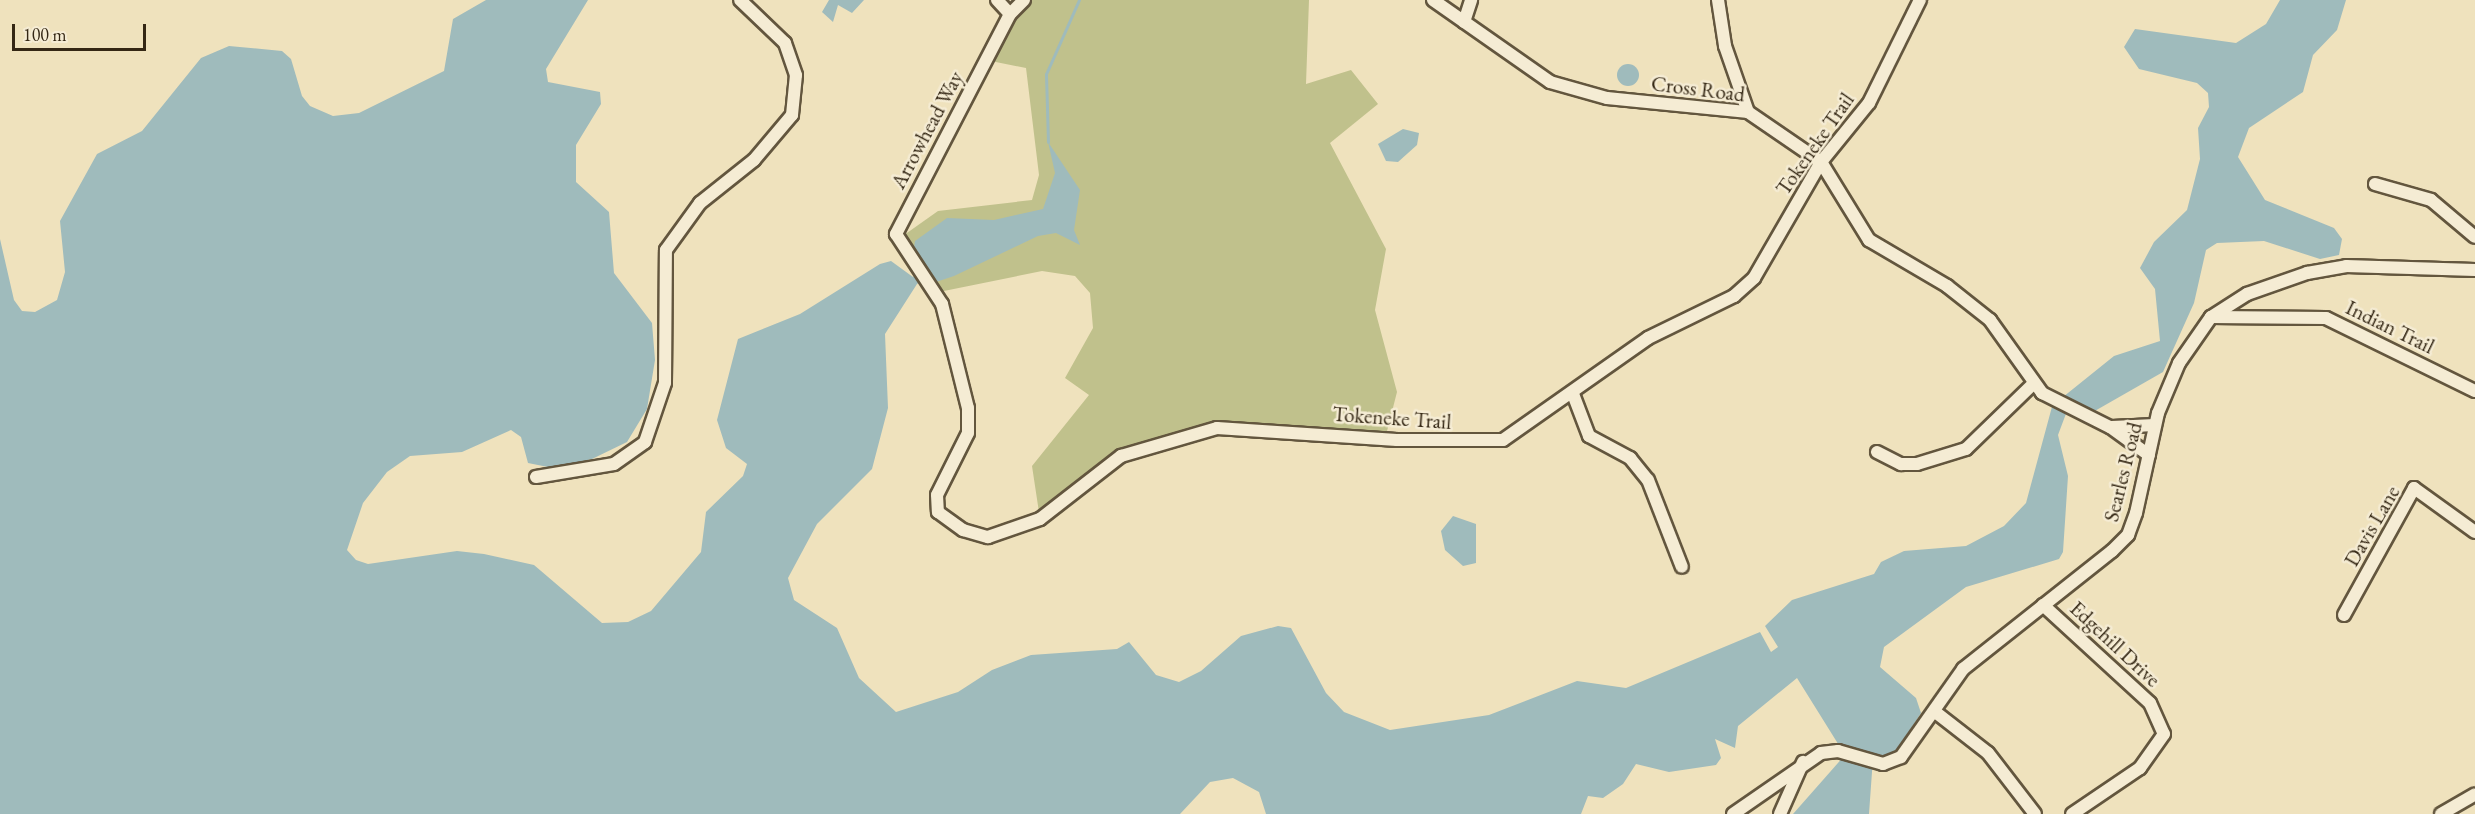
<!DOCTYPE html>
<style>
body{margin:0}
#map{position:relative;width:2475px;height:814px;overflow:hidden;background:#efe2bd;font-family:"EB Garamond",serif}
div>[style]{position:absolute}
.green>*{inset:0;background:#c0c18c}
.water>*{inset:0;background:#9fbbbc}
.round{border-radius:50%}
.stream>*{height:3px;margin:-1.5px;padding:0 1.5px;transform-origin:1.5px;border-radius:1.5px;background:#9fbbbc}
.roads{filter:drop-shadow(2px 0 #63563e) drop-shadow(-2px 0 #63563e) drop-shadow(0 2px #63563e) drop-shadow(0 -2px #63563e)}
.minor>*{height:12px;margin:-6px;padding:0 6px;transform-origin:6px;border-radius:6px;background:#f5ecd4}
span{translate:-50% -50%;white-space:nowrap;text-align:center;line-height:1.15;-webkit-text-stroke:5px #f5ecd4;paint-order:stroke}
.street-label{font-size:21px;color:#342714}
.scale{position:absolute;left:12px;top:24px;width:134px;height:27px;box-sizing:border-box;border:3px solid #342714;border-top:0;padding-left:8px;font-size:18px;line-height:21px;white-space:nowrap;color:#342714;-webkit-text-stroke:4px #f5ecd4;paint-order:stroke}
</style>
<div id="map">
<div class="green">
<div style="clip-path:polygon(1024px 0,1309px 0,1306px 84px,1351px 70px,1378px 104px,1330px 143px,1386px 249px,1375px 310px,1397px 392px,1385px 439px,1217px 428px,1121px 456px,1040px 519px,1032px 466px,1089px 395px,1065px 378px,1093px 328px,1090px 293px,1075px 276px,1042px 271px,934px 293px,897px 240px,938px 211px,1032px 200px,1039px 175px,1026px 68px,986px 60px)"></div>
</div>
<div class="water">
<div style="clip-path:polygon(486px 0,588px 0,546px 69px,548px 82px,600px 92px,601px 104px,576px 145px,576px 182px,609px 212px,614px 273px,652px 323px,655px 360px,647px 409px,627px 442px,592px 459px,553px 468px,528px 463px,521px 437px,511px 430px,462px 452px,410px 456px,387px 472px,363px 503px,347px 550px,356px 560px,368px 564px,457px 551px,484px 554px,534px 565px,602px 623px,628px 622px,651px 611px,701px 552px,706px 512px,743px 476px,747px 464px,726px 448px,717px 420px,738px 339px,800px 314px,880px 264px,891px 261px,913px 277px,923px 269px,913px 254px,915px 241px,947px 218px,994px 220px,1043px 209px,1055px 173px,1048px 142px,1080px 190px,1074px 230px,1080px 245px,1056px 233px,1038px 236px,954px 276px,936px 282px,927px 276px,917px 284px,885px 334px,888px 408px,872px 469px,817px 524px,788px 578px,794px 600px,837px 628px,859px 678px,896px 712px,958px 692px,992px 670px,1031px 655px,1117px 649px,1129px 642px,1156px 675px,1179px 682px,1201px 671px,1241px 636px,1278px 626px,1291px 628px,1326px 693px,1344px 712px,1390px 730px,1489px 715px,1577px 681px,1626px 688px,1760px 632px,1771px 652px,1778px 647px,1765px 626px,1792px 600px,1874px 574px,1881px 562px,1904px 551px,1966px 546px,2004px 526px,2026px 503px,2053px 403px,2067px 411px,2058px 435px,2068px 476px,2063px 552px,2059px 559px,1966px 587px,1884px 647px,1880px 667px,1916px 698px,1921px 713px,1894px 755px,1873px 758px,1869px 814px,1793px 814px,1845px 755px,1797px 678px,1738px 726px,1735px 748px,1715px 739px,1721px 758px,1716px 765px,1669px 772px,1636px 764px,1623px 784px,1603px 798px,1588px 796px,1581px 814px,1266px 814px,1259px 792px,1233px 778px,1210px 782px,1180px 814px,0 814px,0 239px,14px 300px,22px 311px,35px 312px,57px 300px,65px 272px,60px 221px,97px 154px,142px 131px,201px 58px,229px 46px,282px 51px,291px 59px,302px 96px,310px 106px,333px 116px,359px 113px,444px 71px,453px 19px)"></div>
<div style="clip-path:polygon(829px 0,864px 0,852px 13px,838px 5px,833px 22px,822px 12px)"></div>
<div style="clip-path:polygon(2280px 0,2346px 0,2337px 30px,2313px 55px,2303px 92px,2249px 128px,2238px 157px,2265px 200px,2334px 228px,2342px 239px,2339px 255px,2320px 259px,2264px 241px,2217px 243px,2206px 250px,2194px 303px,2163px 372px,2093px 412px,2063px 397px,2114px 356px,2160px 341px,2155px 289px,2140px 268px,2154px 242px,2187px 210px,2200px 159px,2198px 128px,2209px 107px,2208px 93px,2197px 83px,2139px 69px,2124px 47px,2135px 29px,2236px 43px,2266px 24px)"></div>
<div class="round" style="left:1617px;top:64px;width:22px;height:22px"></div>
<div style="clip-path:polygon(1403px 129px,1419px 133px,1417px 145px,1398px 162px,1386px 161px,1378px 144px)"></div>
<div style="clip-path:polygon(1453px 516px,1476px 524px,1476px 563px,1463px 566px,1445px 550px,1441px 531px)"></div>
</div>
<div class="stream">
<div style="left:1048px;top:142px;width:68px;rotate:-91.7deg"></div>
<div style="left:1046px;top:74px;width:81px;rotate:-66deg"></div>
</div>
<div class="roads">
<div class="minor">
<div style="left:997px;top:0;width:19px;rotate:47deg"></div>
<div style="left:1024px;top:0;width:20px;rotate:135deg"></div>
<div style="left:1010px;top:14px;width:248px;rotate:117.4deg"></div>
<div style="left:896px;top:234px;width:84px;rotate:56.7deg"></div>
<div style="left:942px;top:304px;width:107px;rotate:76deg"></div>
<div style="left:968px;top:408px;width:25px;rotate:90deg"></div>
<div style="left:968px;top:433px;width:69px;rotate:116.6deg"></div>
<div style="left:937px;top:495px;width:17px;rotate:87deg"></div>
<div style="left:938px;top:512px;width:31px;rotate:36deg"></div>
<div style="left:963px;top:530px;width:26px;rotate:16deg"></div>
<div style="left:988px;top:537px;width:55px;rotate:-19.1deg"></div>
<div style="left:1040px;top:519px;width:103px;rotate:-37.9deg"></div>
<div style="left:1121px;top:456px;width:100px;rotate:-16.3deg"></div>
<div style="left:1217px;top:428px;width:180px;rotate:3.8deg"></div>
<div style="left:1397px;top:440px;width:106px"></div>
<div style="left:1503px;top:440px;width:177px;rotate:-35.1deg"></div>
<div style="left:1648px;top:338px;width:96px;rotate:-26deg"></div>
<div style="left:1734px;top:296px;width:27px;rotate:-42deg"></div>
<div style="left:1754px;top:278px;width:134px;rotate:-60deg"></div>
<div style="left:1821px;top:162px;width:76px;rotate:-50.9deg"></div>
<div style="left:1869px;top:103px;width:115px;rotate:-63.7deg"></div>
<div style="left:1433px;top:0;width:143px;rotate:35deg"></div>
<div style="left:1550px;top:82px;width:59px;rotate:15.7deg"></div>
<div style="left:1607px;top:98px;width:142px;rotate:5.7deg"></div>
<div style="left:1748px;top:112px;width:88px;rotate:34.4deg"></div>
<div style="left:1821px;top:162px;width:92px;rotate:58.4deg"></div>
<div style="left:1869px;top:240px;width:91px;rotate:30.5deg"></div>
<div style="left:1947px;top:286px;width:55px;rotate:38.3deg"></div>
<div style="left:1990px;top:320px;width:90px;rotate:54.5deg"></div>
<div style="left:2042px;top:393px;width:76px;rotate:26.6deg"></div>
<div style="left:2110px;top:427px;width:48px;rotate:35.7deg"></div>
<div style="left:1718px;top:0;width:47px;rotate:81.3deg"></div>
<div style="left:1725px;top:46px;width:70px;rotate:70.8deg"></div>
<div style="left:1464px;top:22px;width:23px;rotate:-72deg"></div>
<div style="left:2375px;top:184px;width:58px;rotate:15.9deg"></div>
<div style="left:2431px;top:200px;width:57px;rotate:40.1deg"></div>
<div style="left:2211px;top:317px;width:115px;rotate:0.5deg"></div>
<div style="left:2326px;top:318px;width:166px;rotate:26.1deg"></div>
<div style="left:1573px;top:394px;width:45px;rotate:69.1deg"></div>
<div style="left:1589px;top:436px;width:47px;rotate:28.2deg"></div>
<div style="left:1630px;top:458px;width:28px;rotate:51deg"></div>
<div style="left:1648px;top:480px;width:93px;rotate:68.7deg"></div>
<div style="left:2112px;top:427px;width:43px;rotate:-2.7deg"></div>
<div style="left:1877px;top:452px;width:27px;rotate:27deg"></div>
<div style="left:1901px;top:464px;width:16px"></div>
<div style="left:1917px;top:464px;width:51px;rotate:-17deg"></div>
<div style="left:1966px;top:449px;width:93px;rotate:-44.1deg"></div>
<div style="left:536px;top:477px;width:79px;rotate:-9.5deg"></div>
<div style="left:614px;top:464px;width:38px;rotate:-35deg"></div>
<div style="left:645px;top:442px;width:62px;rotate:-71.3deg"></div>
<div style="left:665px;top:383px;width:133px;rotate:-89.6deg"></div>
<div style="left:666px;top:250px;width:58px;rotate:-54.1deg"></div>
<div style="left:700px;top:203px;width:69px;rotate:-38.5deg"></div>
<div style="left:754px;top:160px;width:59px;rotate:-49.8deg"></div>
<div style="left:792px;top:115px;width:40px;rotate:-84.3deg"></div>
<div style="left:796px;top:75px;width:34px;rotate:-109deg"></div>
<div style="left:785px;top:43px;width:62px;rotate:-136.3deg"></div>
<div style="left:2043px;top:605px;width:145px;rotate:42.5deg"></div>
<div style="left:2150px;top:703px;width:34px;rotate:66deg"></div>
<div style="left:2164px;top:734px;width:42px;rotate:125.2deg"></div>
<div style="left:2140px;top:768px;width:82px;rotate:145.9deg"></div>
<div style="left:2344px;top:615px;width:145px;rotate:-61.1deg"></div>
<div style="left:2414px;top:488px;width:75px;rotate:35.8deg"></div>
<div style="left:1934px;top:711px;width:68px;rotate:37.9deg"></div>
<div style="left:1988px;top:753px;width:77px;rotate:52.4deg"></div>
<div style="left:1733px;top:814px;width:107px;rotate:-34.7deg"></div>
<div style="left:1821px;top:753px;width:17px;rotate:-7deg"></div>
<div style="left:1838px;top:751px;width:47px;rotate:16.1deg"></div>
<div style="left:1883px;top:764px;width:19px;rotate:-21deg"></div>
<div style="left:1901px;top:757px;width:108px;rotate:-54.8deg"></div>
<div style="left:1963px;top:669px;width:190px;rotate:-38.4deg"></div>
<div style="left:2112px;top:551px;width:23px;rotate:-45deg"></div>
<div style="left:2128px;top:535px;width:23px;rotate:-70deg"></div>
<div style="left:2136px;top:513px;width:102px;rotate:-77.6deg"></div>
<div style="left:2158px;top:413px;width:54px;rotate:-67.2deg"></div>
<div style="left:2179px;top:363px;width:56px;rotate:-55.2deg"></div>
<div style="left:2211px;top:317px;width:43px;rotate:-32.6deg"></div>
<div style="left:2247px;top:294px;width:64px;rotate:-19.3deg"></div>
<div style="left:2307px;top:273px;width:40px;rotate:-10deg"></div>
<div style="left:2346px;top:266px;width:129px;rotate:1.8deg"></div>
<div style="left:1780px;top:814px;width:57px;rotate:-66.1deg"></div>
<div style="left:2441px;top:814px;width:39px;rotate:-30deg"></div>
</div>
</div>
<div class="street-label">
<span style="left:1698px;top:89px;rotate:7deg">Cross Road</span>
<span style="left:927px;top:130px;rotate:-62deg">Arrowhead Way</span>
<span style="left:1815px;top:144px;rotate:-55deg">Tokeneke Trail</span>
<span style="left:2390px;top:327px;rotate:26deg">Indian Trail</span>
<span style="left:1392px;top:418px;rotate:4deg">Tokeneke Trail</span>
<span style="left:2123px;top:472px;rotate:-76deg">Searles Road</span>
<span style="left:2372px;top:526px;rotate:-60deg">Davis Lane</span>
<span style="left:2115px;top:644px;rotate:43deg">Edgehill Drive</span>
</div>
<div class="scale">100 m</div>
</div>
